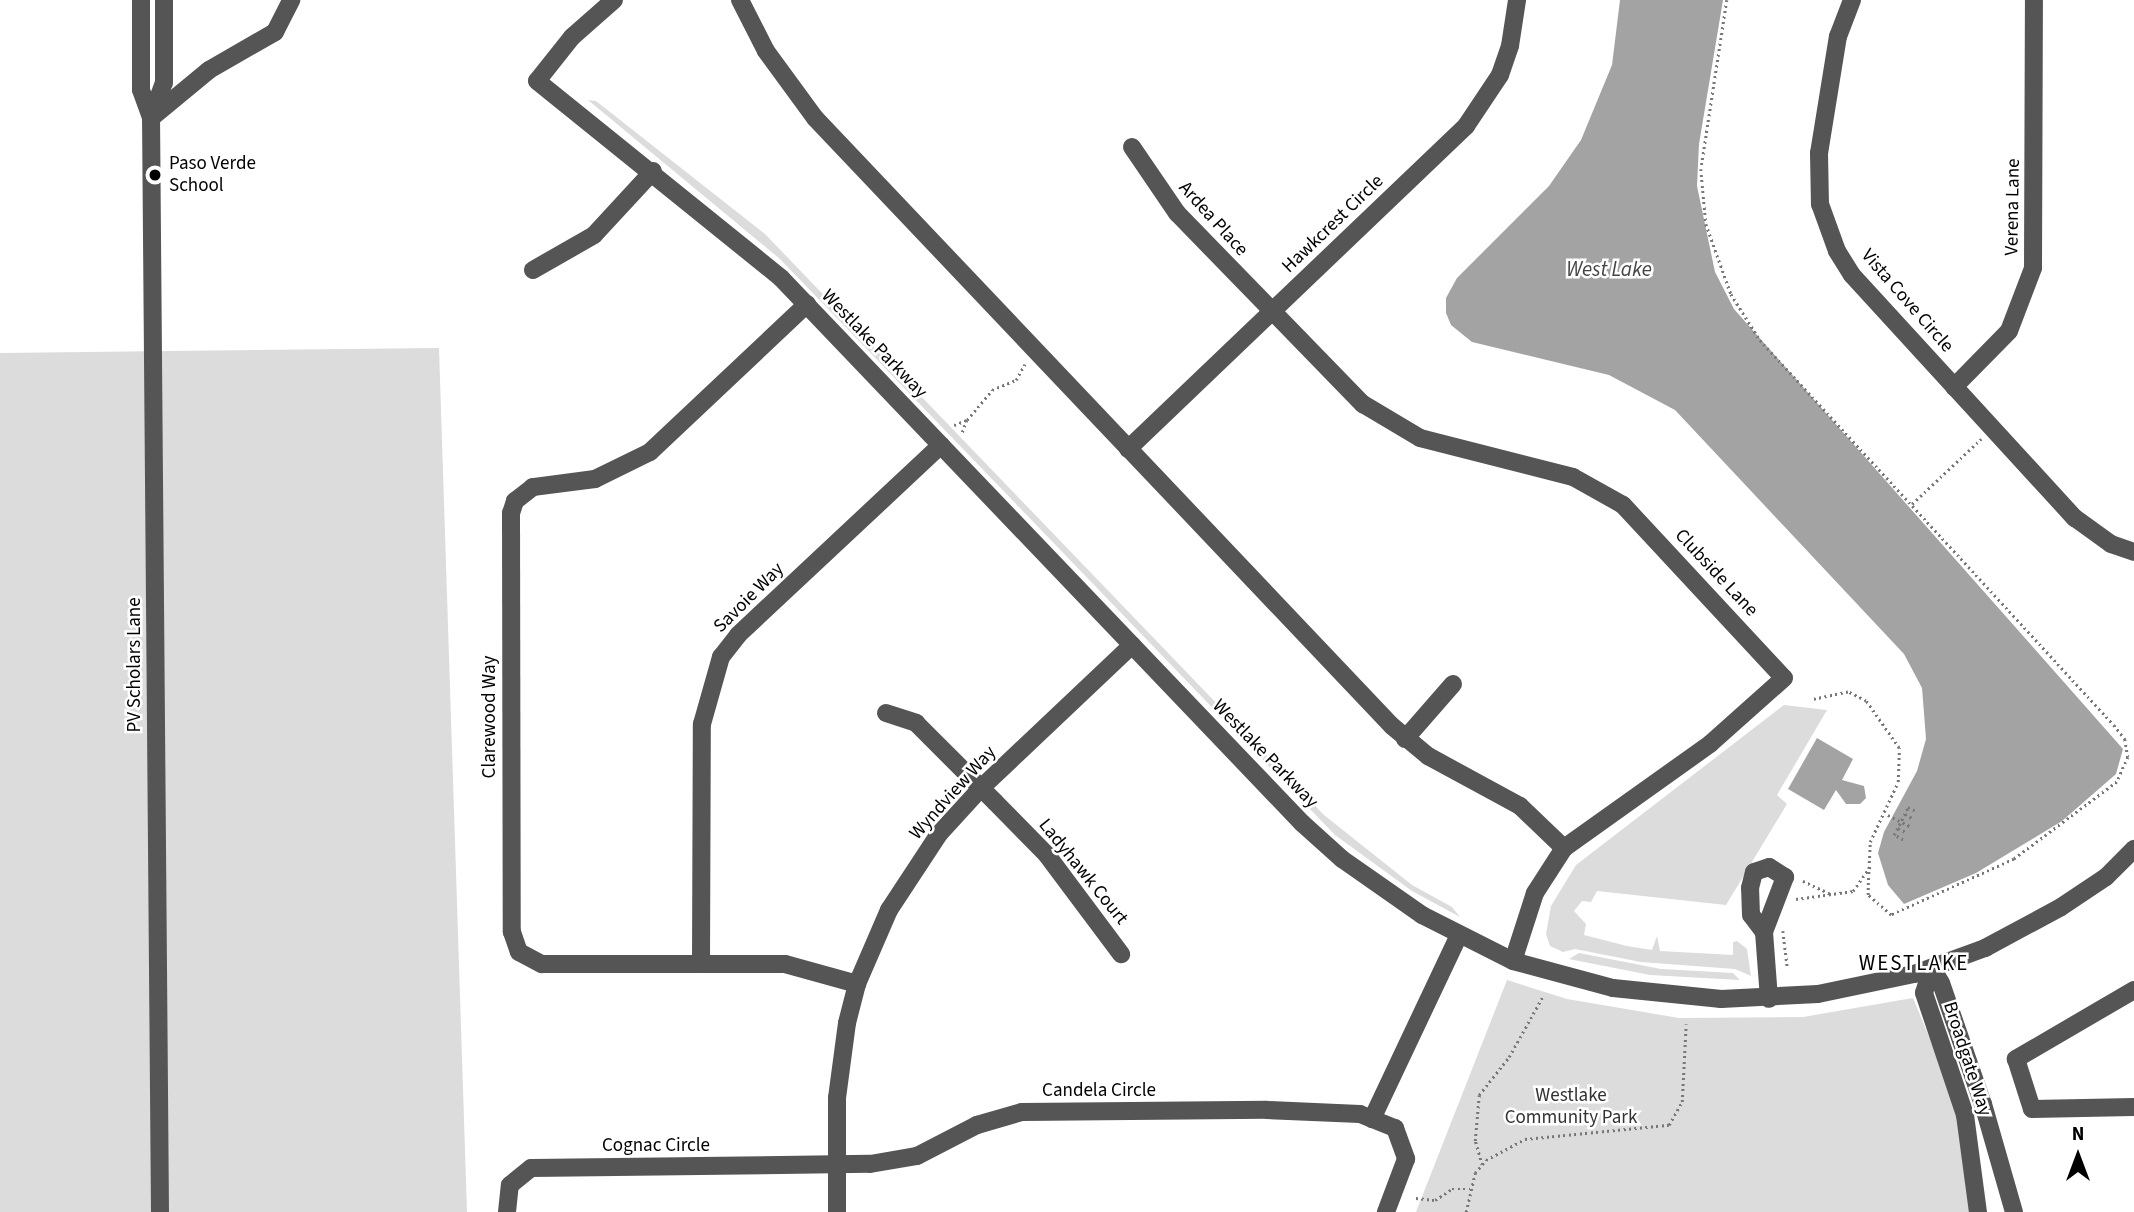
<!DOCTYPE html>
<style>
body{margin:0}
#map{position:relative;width:2134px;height:1212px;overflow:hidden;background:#fff;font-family:"Source Sans 3",sans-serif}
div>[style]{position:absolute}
.green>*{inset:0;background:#dcdcdc}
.water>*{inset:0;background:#a3a3a3}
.path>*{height:2.5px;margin-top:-1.25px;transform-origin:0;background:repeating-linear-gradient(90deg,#777 0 2px,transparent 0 5.5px)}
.minor>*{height:18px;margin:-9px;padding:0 9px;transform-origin:9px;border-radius:9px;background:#555}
.dots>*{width:19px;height:19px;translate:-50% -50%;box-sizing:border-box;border:4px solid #fff;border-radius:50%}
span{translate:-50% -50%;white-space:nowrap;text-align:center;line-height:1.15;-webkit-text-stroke:5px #fff;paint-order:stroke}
.poi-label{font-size:19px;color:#000}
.left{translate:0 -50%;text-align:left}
.street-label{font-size:19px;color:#000}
.park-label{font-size:19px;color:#333}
.water-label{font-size:21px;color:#444;font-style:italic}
.neighbourhood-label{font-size:21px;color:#000;letter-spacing:2px}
.north{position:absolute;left:2043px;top:1121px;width:70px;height:70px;-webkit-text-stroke:5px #fff;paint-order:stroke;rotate:0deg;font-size:19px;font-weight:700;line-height:28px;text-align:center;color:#000}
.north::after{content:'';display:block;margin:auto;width:24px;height:32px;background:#000;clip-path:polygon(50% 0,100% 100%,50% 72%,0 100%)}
</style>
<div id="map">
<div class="green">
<div style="clip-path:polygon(588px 100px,596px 101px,765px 234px,1324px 815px,1412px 885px,1452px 907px,1460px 917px,1412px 891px,1335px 835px,780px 259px)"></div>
<div style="clip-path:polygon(439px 348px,467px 1212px,0 1212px,0 353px)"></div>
<div style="clip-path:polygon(1784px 705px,1827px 710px,1777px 795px,1787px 804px,1726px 905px,1597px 891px,1591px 902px,1582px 901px,1574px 911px,1586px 924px,1584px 935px,1627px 946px,1652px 950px,1657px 936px,1660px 951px,1733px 955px,1733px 942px,1737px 941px,1747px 949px,1751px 976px,1735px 969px,1641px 962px,1575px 949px,1563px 952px,1550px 946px,1546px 934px,1551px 906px,1576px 865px)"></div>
<div style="clip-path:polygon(1579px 953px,1661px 969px,1733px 973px,1740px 980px,1650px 975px,1569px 959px)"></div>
<div style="clip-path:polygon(1507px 980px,1567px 999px,1679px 1018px,1803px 1017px,1913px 998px,1953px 1095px,1974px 1212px,1416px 1212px)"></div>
</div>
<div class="water">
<div style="clip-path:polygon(1620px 0,1723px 0,1699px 144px,1697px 186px,1715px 272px,1734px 309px,2123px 749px,2116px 774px,2062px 821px,1976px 873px,1904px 904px,1888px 885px,1878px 853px,1884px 832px,1917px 771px,1926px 739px,1922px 688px,1904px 654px,1675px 410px,1609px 375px,1472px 342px,1451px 325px,1446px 313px,1446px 298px,1457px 278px,1549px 186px,1581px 140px,1612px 65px)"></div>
<div style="clip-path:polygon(1817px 738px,1853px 759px,1842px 780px,1864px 786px,1866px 798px,1860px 804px,1846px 804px,1836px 790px,1824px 810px,1788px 789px)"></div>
</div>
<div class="path">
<div style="left:1727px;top:0;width:171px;rotate:98.7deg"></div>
<div style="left:1701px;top:169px;width:55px;rotate:84.8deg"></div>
<div style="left:1706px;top:224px;width:74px;rotate:70.3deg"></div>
<div style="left:1731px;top:294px;width:54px;rotate:57.8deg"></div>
<div style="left:1760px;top:340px;width:523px;rotate:47.4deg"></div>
<div style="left:2114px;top:725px;width:18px;rotate:52deg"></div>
<div style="left:2125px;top:739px;width:18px;rotate:81deg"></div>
<div style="left:2128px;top:757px;width:27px;rotate:114deg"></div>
<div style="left:2117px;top:782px;width:129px;rotate:143.2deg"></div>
<div style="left:2014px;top:859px;width:135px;rotate:155.5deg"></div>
<div style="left:1891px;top:915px;width:30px;rotate:-139deg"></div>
<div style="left:1868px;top:895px;width:10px;rotate:-90deg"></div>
<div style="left:1868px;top:885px;width:43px;rotate:-87.3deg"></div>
<div style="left:1870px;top:842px;width:66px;rotate:-65deg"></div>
<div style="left:1898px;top:782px;width:34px;rotate:-88deg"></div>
<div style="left:1899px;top:748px;width:57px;rotate:-125.1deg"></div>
<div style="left:1866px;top:701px;width:20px;rotate:-153deg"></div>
<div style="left:1848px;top:692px;width:35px;rotate:168deg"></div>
<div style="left:967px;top:420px;width:39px;rotate:-50deg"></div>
<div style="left:992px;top:390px;width:26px;rotate:-23deg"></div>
<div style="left:1016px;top:380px;width:18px;rotate:-61deg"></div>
<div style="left:954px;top:425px;width:14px;rotate:-21deg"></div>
<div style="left:967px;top:420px;width:15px;rotate:110deg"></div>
<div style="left:1912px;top:504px;width:95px;rotate:-43.3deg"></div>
<div style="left:1905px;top:814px;width:10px;rotate:29deg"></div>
<div style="left:1888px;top:815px;width:25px;rotate:27deg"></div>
<div style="left:1898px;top:828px;width:9px;rotate:27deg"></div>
<div style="left:1903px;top:840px;width:10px;rotate:-151deg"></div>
<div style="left:1894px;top:835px;width:31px;rotate:-63deg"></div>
<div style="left:1908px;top:807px;width:11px;rotate:27deg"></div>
<div style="left:1803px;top:881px;width:31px;rotate:25deg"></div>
<div style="left:1796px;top:899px;width:58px;rotate:-8deg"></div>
<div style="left:1853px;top:891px;width:32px;rotate:-55deg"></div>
<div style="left:1783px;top:931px;width:38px;rotate:83deg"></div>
<div style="left:1482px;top:1165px;width:25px;rotate:-106deg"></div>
<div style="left:1475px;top:1141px;width:46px;rotate:-85deg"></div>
<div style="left:1479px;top:1095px;width:48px;rotate:-51.7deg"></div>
<div style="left:1509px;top:1057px;width:70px;rotate:-60.9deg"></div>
<div style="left:1416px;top:1198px;width:19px;rotate:6deg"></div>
<div style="left:1435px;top:1200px;width:20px;rotate:-33deg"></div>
<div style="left:1452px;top:1189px;width:18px"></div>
<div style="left:1466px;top:1212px;width:40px;rotate:-77deg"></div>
<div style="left:1475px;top:1173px;width:17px;rotate:-50deg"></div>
<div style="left:1486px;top:1160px;width:44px;rotate:-28.3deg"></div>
<div style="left:1525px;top:1139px;width:145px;rotate:-5.6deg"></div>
<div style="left:1669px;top:1125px;width:26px;rotate:-61deg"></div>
<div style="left:1682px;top:1102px;width:78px;rotate:-87.1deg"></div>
</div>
<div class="minor">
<div style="left:141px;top:0;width:90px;rotate:90deg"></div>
<div style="left:141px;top:90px;width:30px;rotate:70deg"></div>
<div style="left:614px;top:0;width:56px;rotate:138.6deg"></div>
<div style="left:572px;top:37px;width:56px;rotate:128.5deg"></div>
<div style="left:537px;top:81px;width:314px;rotate:38.9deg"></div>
<div style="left:781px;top:278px;width:754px;rotate:46.29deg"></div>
<div style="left:1302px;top:823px;width:54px;rotate:42deg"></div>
<div style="left:1342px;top:859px;width:98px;rotate:35deg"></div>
<div style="left:1422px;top:915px;width:102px;rotate:26.8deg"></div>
<div style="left:1513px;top:961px;width:104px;rotate:15.1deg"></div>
<div style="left:1613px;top:988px;width:109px;rotate:5.8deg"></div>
<div style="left:1721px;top:999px;width:97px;rotate:-3deg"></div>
<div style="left:1818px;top:994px;width:98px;rotate:-11.8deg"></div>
<div style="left:1914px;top:974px;width:76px;rotate:-20.1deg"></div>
<div style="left:1985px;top:948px;width:86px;rotate:-28.3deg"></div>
<div style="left:2061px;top:907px;width:54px;rotate:-33.7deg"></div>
<div style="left:2106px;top:877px;width:40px;rotate:-45deg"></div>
<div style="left:740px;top:0;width:57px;rotate:63deg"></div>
<div style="left:766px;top:51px;width:83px;rotate:53.8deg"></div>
<div style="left:815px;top:118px;width:838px;rotate:46.5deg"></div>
<div style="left:1392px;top:726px;width:47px;rotate:39.8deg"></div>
<div style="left:1428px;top:756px;width:105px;rotate:28.5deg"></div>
<div style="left:1520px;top:806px;width:61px;rotate:43.7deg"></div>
<div style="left:1852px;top:0;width:39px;rotate:111deg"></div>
<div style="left:1838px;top:36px;width:119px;rotate:99.2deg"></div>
<div style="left:1819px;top:153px;width:51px;rotate:88.9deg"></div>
<div style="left:1820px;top:204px;width:50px;rotate:70.1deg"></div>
<div style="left:1837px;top:251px;width:28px;rotate:58deg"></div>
<div style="left:1852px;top:275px;width:330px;rotate:47.5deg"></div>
<div style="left:2075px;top:518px;width:44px;rotate:35.8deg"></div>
<div style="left:2111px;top:544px;width:24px;rotate:19deg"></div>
<div style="left:151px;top:118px;width:75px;rotate:-39.6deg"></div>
<div style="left:209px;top:70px;width:76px;rotate:-29.9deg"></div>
<div style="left:275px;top:32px;width:36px;rotate:-63deg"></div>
<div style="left:1132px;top:147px;width:80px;rotate:55.7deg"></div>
<div style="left:1177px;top:213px;width:267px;rotate:45.8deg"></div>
<div style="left:1363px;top:404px;width:66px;rotate:30.8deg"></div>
<div style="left:1420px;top:438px;width:158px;rotate:14.3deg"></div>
<div style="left:1573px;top:477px;width:57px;rotate:29.2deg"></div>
<div style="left:1623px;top:505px;width:236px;rotate:47.1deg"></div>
<div style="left:1784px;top:678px;width:99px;rotate:138.3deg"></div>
<div style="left:1710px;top:744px;width:179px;rotate:144.5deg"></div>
<div style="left:1564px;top:848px;width:54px;rotate:122.8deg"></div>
<div style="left:1535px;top:893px;width:71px;rotate:107.9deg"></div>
<div style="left:533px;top:270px;width:70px;rotate:-29.8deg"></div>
<div style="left:594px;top:235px;width:87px;rotate:-47.3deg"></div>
<div style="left:807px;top:304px;width:216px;rotate:136.7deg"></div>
<div style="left:650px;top:452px;width:61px;rotate:153.9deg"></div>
<div style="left:595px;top:479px;width:63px;rotate:172.6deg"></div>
<div style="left:533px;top:487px;width:23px;rotate:142deg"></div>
<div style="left:515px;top:501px;width:13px;rotate:108deg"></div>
<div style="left:511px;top:513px;width:419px;rotate:89.9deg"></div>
<div style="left:512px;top:932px;width:21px;rotate:71deg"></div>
<div style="left:519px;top:952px;width:26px;rotate:28deg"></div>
<div style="left:542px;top:964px;width:243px"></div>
<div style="left:785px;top:964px;width:75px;rotate:15.5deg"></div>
<div style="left:1954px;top:387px;width:78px;rotate:-45.5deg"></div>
<div style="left:2009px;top:331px;width:67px;rotate:-69.1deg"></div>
<div style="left:2033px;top:268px;width:268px;rotate:-89.8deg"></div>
<div style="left:1128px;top:449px;width:468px;rotate:-43.7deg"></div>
<div style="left:1466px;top:126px;width:61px;rotate:-56.3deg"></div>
<div style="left:1500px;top:75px;width:31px;rotate:-71deg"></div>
<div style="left:1510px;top:46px;width:47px;rotate:-81.3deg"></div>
<div style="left:886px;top:713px;width:32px;rotate:18deg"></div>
<div style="left:916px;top:723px;width:112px;rotate:45deg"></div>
<div style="left:995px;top:802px;width:74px;rotate:45.5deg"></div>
<div style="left:1047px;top:855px;width:124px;rotate:53.2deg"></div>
<div style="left:1405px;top:739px;width:73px;rotate:-48.9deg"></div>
<div style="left:1764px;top:932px;width:21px;rotate:-127deg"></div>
<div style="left:1751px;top:915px;width:27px;rotate:-92deg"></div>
<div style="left:1750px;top:888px;width:16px;rotate:-76deg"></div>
<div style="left:1754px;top:872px;width:16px;rotate:-18deg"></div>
<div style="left:1769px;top:867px;width:19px;rotate:32deg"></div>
<div style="left:1785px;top:877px;width:59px;rotate:110.9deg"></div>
<div style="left:1764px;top:932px;width:67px;rotate:85.7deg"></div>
<div style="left:701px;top:963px;width:239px;rotate:-89.8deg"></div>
<div style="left:702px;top:724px;width:70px;rotate:-74.2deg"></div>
<div style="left:721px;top:657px;width:28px;rotate:-52deg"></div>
<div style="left:738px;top:635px;width:278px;rotate:-43.1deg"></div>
<div style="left:1932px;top:968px;width:17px;rotate:59deg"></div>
<div style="left:1941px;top:983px;width:128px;rotate:70.9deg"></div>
<div style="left:1983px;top:1104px;width:112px;rotate:74deg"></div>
<div style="left:1932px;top:968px;width:26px;rotate:108deg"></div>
<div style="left:1924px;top:993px;width:129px;rotate:71.4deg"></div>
<div style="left:1965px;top:1115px;width:98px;rotate:82.4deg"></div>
<div style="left:2134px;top:990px;width:137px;rotate:149.7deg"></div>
<div style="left:2016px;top:1059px;width:52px;rotate:72.3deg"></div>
<div style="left:2032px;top:1109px;width:102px;rotate:-1.1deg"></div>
<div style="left:1372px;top:1119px;width:204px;rotate:-64.7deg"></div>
<div style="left:160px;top:1212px;width:1094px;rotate:-90.47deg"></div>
<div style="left:151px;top:118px;width:37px;rotate:-70deg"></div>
<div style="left:164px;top:83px;width:83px;rotate:-90deg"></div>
<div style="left:507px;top:1212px;width:27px;rotate:-84deg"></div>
<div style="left:510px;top:1185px;width:27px;rotate:-39deg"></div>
<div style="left:531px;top:1168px;width:339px;rotate:-0.7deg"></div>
<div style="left:870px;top:1164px;width:48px;rotate:-9.7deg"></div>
<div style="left:917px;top:1156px;width:68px;rotate:-27.3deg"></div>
<div style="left:977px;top:1125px;width:47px;rotate:-16.1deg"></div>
<div style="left:1022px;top:1112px;width:245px;rotate:-0.5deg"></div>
<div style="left:1267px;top:1110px;width:93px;rotate:2.5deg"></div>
<div style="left:1360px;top:1114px;width:38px;rotate:22deg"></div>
<div style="left:1395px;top:1128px;width:33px;rotate:70deg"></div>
<div style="left:1406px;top:1159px;width:57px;rotate:110.7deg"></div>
<div style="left:837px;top:1212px;width:114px;rotate:-90deg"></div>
<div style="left:837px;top:1098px;width:76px;rotate:-82.4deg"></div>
<div style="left:847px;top:1023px;width:40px;rotate:-75.6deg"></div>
<div style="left:857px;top:984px;width:81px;rotate:-66.6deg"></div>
<div style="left:889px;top:910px;width:91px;rotate:-56.7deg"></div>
<div style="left:939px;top:834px;width:62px;rotate:-47.6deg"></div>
<div style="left:981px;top:788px;width:208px;rotate:-43.4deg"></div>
</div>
<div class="dots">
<div style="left:155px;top:175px;background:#000"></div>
</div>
<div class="poi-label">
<span class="left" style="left:169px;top:175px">Paso Verde<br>School</span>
</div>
<div class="street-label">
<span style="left:2013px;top:207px;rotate:-89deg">Verena Lane</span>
<span style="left:1213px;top:219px;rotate:48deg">Ardea Place</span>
<span style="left:1333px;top:224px;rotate:-44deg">Hawkcrest Circle</span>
<span style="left:1907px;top:301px;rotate:49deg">Vista Cove Circle</span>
<span style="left:874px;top:344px;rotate:46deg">Westlake Parkway</span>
<span style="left:1716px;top:573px;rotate:47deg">Clubside Lane</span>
<span style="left:749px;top:598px;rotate:-45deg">Savoie Way</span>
<span style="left:135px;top:665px;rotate:-90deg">PV Scholars Lane</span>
<span style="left:490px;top:717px;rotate:-90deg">Clarewood Way</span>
<span style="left:1265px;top:754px;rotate:46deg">Westlake Parkway</span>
<span style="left:953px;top:793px;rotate:-48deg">Wyndview Way</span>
<span style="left:1083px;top:872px;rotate:51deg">Ladyhawk Court</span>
<span style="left:1967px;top:1059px;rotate:72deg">Broadgate Way</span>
<span style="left:1099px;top:1091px">Candela Circle</span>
<span style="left:656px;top:1146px">Cognac Circle</span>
</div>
<div class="park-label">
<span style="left:1571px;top:1107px">Westlake<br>Community Park</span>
</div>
<div class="water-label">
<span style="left:1609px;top:269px">West Lake</span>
</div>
<div class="neighbourhood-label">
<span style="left:1914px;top:963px">WESTLAKE</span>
</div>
<div class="north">N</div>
</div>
